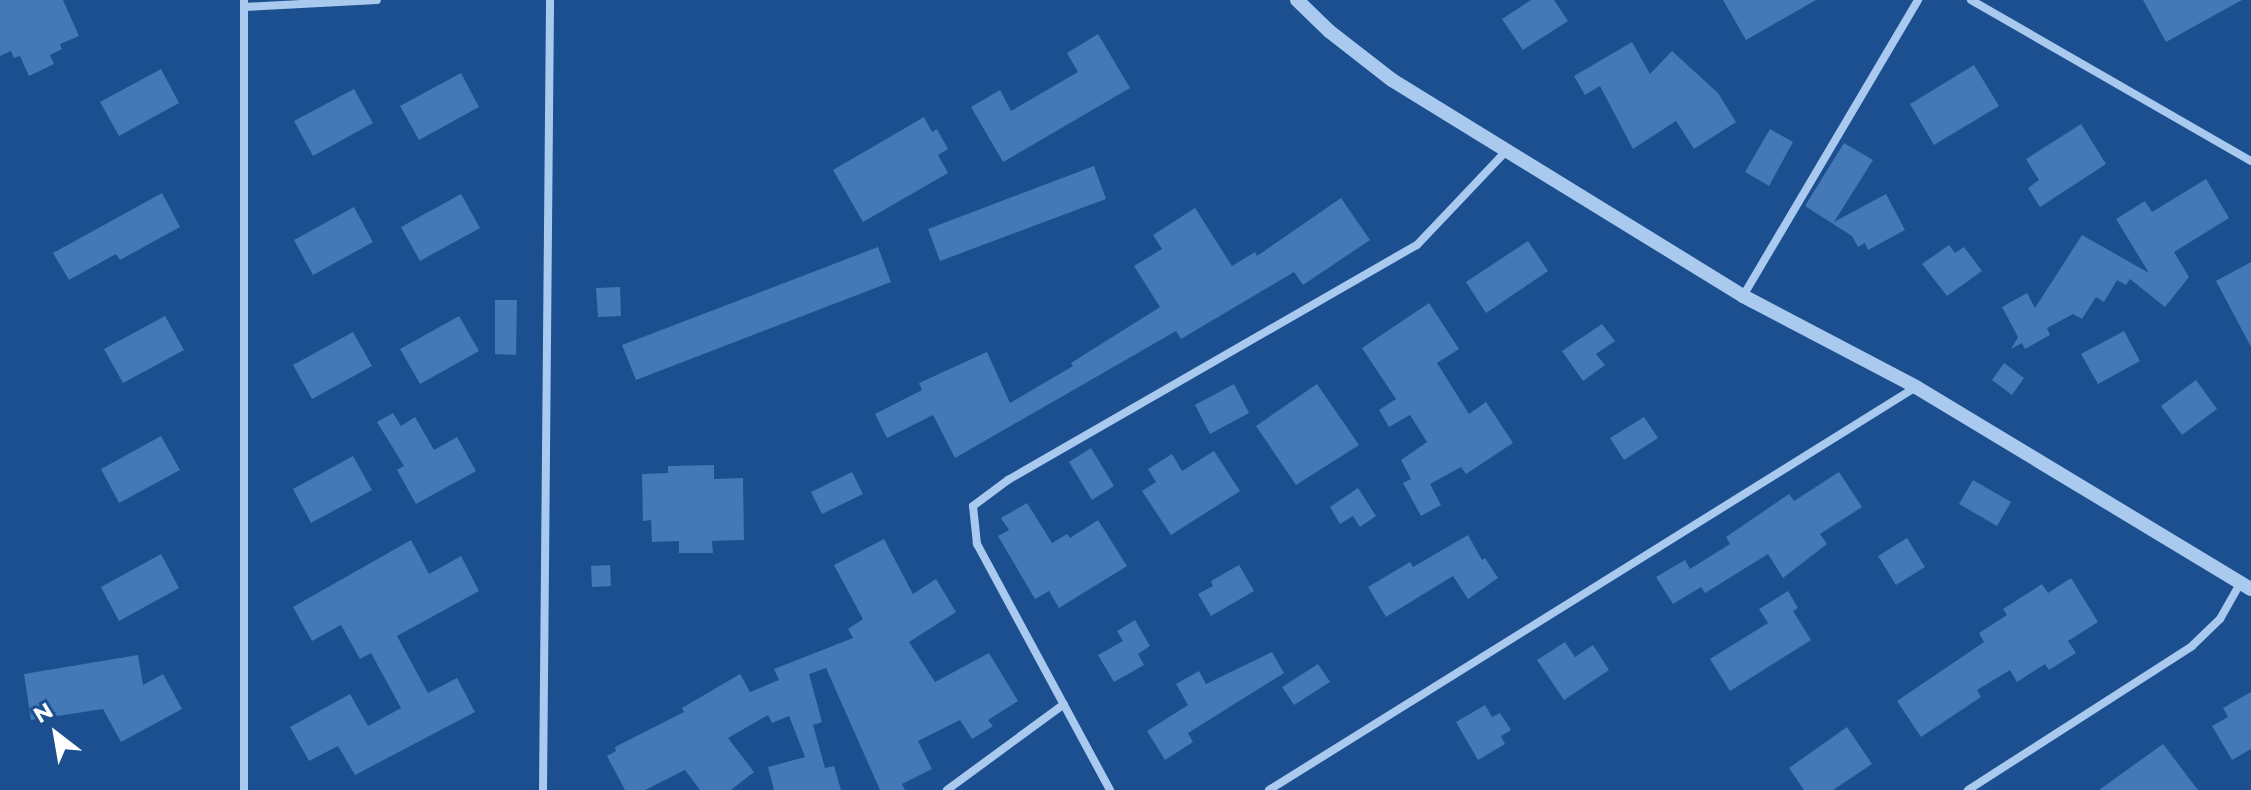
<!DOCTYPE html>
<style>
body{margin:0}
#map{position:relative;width:2251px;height:790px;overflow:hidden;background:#1b4f8f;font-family:Montserrat,sans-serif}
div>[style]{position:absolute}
.building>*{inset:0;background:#4478b7}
.minor>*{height:8px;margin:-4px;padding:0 4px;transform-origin:4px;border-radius:4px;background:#a9c9ee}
.tertiary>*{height:14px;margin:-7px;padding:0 7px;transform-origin:7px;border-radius:7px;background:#a9c9ee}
span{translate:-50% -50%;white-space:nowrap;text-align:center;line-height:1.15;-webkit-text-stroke:7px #1b4f8f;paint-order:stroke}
.north{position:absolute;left:16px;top:694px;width:80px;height:80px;-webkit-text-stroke:6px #1b4f8f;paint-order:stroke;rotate:329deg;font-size:22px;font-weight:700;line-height:32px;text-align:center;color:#fff}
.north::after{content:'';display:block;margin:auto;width:28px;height:36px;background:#fff;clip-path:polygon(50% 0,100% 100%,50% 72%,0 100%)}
</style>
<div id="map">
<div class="building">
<div style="clip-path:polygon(0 0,63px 0,79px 36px,60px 44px,62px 49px,50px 55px,54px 64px,29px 76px,20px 56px,14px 58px,11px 51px,0 56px)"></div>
<div style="clip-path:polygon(1531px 0,1554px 0,1568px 21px,1523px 50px,1502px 19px)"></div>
<div style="clip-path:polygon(1723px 0,1816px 0,1746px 40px)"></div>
<div style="clip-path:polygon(2143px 0,2242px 0,2166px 42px)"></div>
<div style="clip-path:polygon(1098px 34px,1130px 88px,1003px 162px,971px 107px,1000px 90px,1011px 111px,1078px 72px,1067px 53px)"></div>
<div style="clip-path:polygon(1632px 42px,1650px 74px,1672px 51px,1718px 93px,1736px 122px,1694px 149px,1676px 121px,1633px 149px,1600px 86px,1585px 95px,1574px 76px)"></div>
<div style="clip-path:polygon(1974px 65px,1999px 106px,1934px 145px,1910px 104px)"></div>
<div style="clip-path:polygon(161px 69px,179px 103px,119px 136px,100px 102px)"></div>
<div style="clip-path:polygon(461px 73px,479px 107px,419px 140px,400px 106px)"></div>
<div style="clip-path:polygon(354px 89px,373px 123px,313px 156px,294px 121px)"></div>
<div style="clip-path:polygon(924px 117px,932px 132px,937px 129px,948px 149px,938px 155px,948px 173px,863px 222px,833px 170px)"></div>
<div style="clip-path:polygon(2081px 124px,2106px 164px,2040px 207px,2028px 188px,2039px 180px,2026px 159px)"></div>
<div style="clip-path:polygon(1770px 129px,1793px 142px,1769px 186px,1745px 172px)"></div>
<div style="clip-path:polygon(1844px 143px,1873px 160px,1834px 222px,1886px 194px,1905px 230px,1868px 250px,1865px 243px,1858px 247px,1852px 236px,1805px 206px)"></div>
<div style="clip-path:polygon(1094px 166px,1106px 199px,940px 261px,928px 229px)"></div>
<div style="clip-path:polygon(2206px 179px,2229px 218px,2174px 252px,2189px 277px,2165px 307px,2130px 279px,2126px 285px,2117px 280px,2104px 302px,2096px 297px,2082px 319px,2073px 314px,2047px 328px,2050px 335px,2025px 349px,2022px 343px,2011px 349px,2018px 337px,2002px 307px,2027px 293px,2035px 308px,2082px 235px,2149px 273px,2116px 219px,2145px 201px,2152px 212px)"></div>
<div style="clip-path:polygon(162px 193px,180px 227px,120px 260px,116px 254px,69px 280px,53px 253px)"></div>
<div style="clip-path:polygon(461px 194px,480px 228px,420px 261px,401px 227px)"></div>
<div style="clip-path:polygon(1341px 198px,1370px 240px,1303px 285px,1294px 272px,1181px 339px,1176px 331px,955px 458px,933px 415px,887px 438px,875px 414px,922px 390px,919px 383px,987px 352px,1010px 403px,1073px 366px,1071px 363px,1160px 307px,1134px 266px,1162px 249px,1153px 235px,1195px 208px,1232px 266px,1255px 252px,1257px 256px)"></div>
<div style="clip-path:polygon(354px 207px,373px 242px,313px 275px,294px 240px)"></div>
<div style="clip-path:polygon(1528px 241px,1548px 271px,1486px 313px,1466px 282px)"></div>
<div style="clip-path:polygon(1949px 245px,1955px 253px,1964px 247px,1982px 271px,1947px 296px,1922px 264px)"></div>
<div style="clip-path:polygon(878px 247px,891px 282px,636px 380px,622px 345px)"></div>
<div style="clip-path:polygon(2251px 262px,2251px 347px,2216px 281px)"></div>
<div style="clip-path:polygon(620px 287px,621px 316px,598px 317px,596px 288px)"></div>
<div style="clip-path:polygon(495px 300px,517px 300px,516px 355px,495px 354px)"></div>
<div style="clip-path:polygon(1429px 303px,1459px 349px,1437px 363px,1469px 414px,1486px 402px,1513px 443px,1466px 474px,1461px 467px,1430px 484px,1441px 505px,1421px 516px,1403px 483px,1411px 479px,1401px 460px,1427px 442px,1410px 415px,1389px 427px,1379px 410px,1396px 399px,1362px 348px)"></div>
<div style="clip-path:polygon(165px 316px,184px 350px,123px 383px,104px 349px)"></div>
<div style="clip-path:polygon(459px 316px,479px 351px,420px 384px,400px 349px)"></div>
<div style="clip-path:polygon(1602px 324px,1615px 341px,1596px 354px,1605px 365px,1583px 381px,1562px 351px)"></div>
<div style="clip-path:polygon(2124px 331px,2140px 361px,2098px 384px,2081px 354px)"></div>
<div style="clip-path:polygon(353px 332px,372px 366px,312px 399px,293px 365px)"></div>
<div style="clip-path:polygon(2004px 363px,2024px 378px,2012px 395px,1992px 380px)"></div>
<div style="clip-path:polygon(2196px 380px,2217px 409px,2182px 435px,2161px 406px)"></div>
<div style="clip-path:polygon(1234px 384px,1249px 413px,1210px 434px,1195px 405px)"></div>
<div style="clip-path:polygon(1317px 384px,1359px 445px,1296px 485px,1256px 426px)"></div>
<div style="clip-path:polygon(393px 413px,401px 426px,415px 417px,434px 450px,457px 437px,476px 471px,416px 504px,397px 470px,404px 466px,377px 422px)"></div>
<div style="clip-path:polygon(1644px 417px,1658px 438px,1624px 460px,1610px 438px)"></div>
<div style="clip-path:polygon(161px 436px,180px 470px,119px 503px,101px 469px)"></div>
<div style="clip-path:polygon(1091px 448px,1114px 486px,1092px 500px,1069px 462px)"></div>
<div style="clip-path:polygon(1214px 451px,1240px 491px,1171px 535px,1142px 491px,1156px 482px,1148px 469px,1172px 454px,1182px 471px)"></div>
<div style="clip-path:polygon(353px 456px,372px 490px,311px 523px,293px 489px)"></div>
<div style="clip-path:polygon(714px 465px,714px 479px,743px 478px,744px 540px,712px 541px,713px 553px,679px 553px,679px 541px,652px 542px,651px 520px,643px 521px,642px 474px,668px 473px,668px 466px)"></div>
<div style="clip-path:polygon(852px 472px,863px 494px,822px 514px,811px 492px)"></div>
<div style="clip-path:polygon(1839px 472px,1862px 507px,1820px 534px,1827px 544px,1783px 578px,1768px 554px,1705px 593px,1701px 587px,1673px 604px,1656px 577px,1685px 560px,1690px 569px,1730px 544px,1726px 537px,1789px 494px,1794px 501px)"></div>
<div style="clip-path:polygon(1973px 480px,2011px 502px,1997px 526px,1959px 504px)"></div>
<div style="clip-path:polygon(1358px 488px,1376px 516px,1360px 527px,1353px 516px,1340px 524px,1330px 507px)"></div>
<div style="clip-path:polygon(1027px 503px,1052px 543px,1067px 534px,1070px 538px,1098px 520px,1127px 566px,1059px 608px,1049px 591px,1035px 599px,998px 536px,1009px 530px,1001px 518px)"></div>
<div style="clip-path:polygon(1468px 535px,1482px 560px,1485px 558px,1498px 578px,1468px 599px,1453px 576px,1386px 617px,1368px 587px,1410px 562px,1413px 567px)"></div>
<div style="clip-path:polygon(1907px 538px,1925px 567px,1896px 585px,1878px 556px)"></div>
<div style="clip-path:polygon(884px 539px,913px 594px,936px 579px,956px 612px,909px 642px,935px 682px,989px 653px,1018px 701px,988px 720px,993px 726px,972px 739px,960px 720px,918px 741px,932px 769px,902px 784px,905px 790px,880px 790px,826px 668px,809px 674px,822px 722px,813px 725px,825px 768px,834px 766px,841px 790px,774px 790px,768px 767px,805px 757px,789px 716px,772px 723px,768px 715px,728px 738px,754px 772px,731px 790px,700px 790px,685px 770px,645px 790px,625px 790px,607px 756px,616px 751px,615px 747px,684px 712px,682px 708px,740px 674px,750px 692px,779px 680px,774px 669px,853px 638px,848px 629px,863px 619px,834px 565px)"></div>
<div style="clip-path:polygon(411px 540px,429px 574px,461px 556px,479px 591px,397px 636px,428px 693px,457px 678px,475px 712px,355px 775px,338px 746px,309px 761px,290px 727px,350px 694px,368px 726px,401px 708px,371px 653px,360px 659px,341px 625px,312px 641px,293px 607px)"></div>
<div style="clip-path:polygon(161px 554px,179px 588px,119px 621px,101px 587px)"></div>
<div style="clip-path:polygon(610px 565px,611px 586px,592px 587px,591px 566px)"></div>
<div style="clip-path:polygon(1239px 565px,1254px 591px,1211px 616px,1198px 594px,1213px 586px,1211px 581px)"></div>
<div style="clip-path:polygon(2071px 578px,2098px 622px,2068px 641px,2076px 653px,2049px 670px,2045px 664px,2017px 682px,2010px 670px,1977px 690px,1981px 697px,1921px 737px,1897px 701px,1984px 642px,1979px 633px,2007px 615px,2003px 609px,2042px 584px,2048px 593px)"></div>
<div style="clip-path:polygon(1788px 591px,1798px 608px,1793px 611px,1811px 640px,1730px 691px,1710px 659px,1768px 623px,1759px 609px)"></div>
<div style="clip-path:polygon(1135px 620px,1150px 646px,1138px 654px,1144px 665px,1114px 682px,1098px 655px,1123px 641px,1117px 631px)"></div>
<div style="clip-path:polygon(1565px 642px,1575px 657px,1593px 645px,1609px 670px,1564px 700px,1537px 660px)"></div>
<div style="clip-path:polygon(1272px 652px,1284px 673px,1188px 733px,1193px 742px,1165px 760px,1147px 731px,1188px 705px,1176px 684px,1199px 671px,1206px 684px)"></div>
<div style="clip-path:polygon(138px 655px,143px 685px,163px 674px,182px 709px,121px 742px,103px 709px,31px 720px,24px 674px)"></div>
<div style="clip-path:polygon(1318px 664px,1330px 682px,1294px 705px,1282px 687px)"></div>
<div style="clip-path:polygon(2251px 692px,2251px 749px,2232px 760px,2212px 726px,2228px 717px,2223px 708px)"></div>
<div style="clip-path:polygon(1485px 705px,1492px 717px,1500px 713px,1511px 730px,1501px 736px,1505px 744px,1478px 760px,1456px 722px)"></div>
<div style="clip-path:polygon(1847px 727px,1872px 764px,1833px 790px,1804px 790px,1789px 768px)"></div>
<div style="clip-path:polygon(2163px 744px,2198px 790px,2099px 790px)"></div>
</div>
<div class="minor">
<div style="left:244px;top:0;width:790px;rotate:90deg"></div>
<div style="left:1971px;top:0;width:323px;rotate:29.9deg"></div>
<div style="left:244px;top:7px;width:133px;rotate:-3deg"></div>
<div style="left:1743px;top:296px;width:344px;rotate:-59.4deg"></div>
<div style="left:543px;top:790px;width:790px;rotate:-89.49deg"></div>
<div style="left:947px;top:790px;width:145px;rotate:-36.3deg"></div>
<div style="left:1110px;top:790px;width:280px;rotate:-118.4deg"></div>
<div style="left:977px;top:544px;width:38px;rotate:-96deg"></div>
<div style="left:973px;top:506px;width:44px;rotate:-36.6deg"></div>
<div style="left:1008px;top:480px;width:472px;rotate:-29.9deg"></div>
<div style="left:1417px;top:245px;width:132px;rotate:-46.5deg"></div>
<div style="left:1269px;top:790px;width:762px;rotate:-31.92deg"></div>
<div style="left:1968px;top:790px;width:266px;rotate:-32.7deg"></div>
<div style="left:2192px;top:646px;width:39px;rotate:-44deg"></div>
<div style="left:2220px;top:619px;width:43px;rotate:-60.4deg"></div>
</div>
<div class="tertiary">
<div style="left:1297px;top:0;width:45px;rotate:44.1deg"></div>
<div style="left:1329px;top:31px;width:80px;rotate:37.9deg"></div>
<div style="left:1392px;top:80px;width:412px;rotate:31.6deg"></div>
<div style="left:1743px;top:296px;width:195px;rotate:27.7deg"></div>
<div style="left:1916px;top:387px;width:391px;rotate:31.1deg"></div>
</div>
<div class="north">N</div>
</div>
